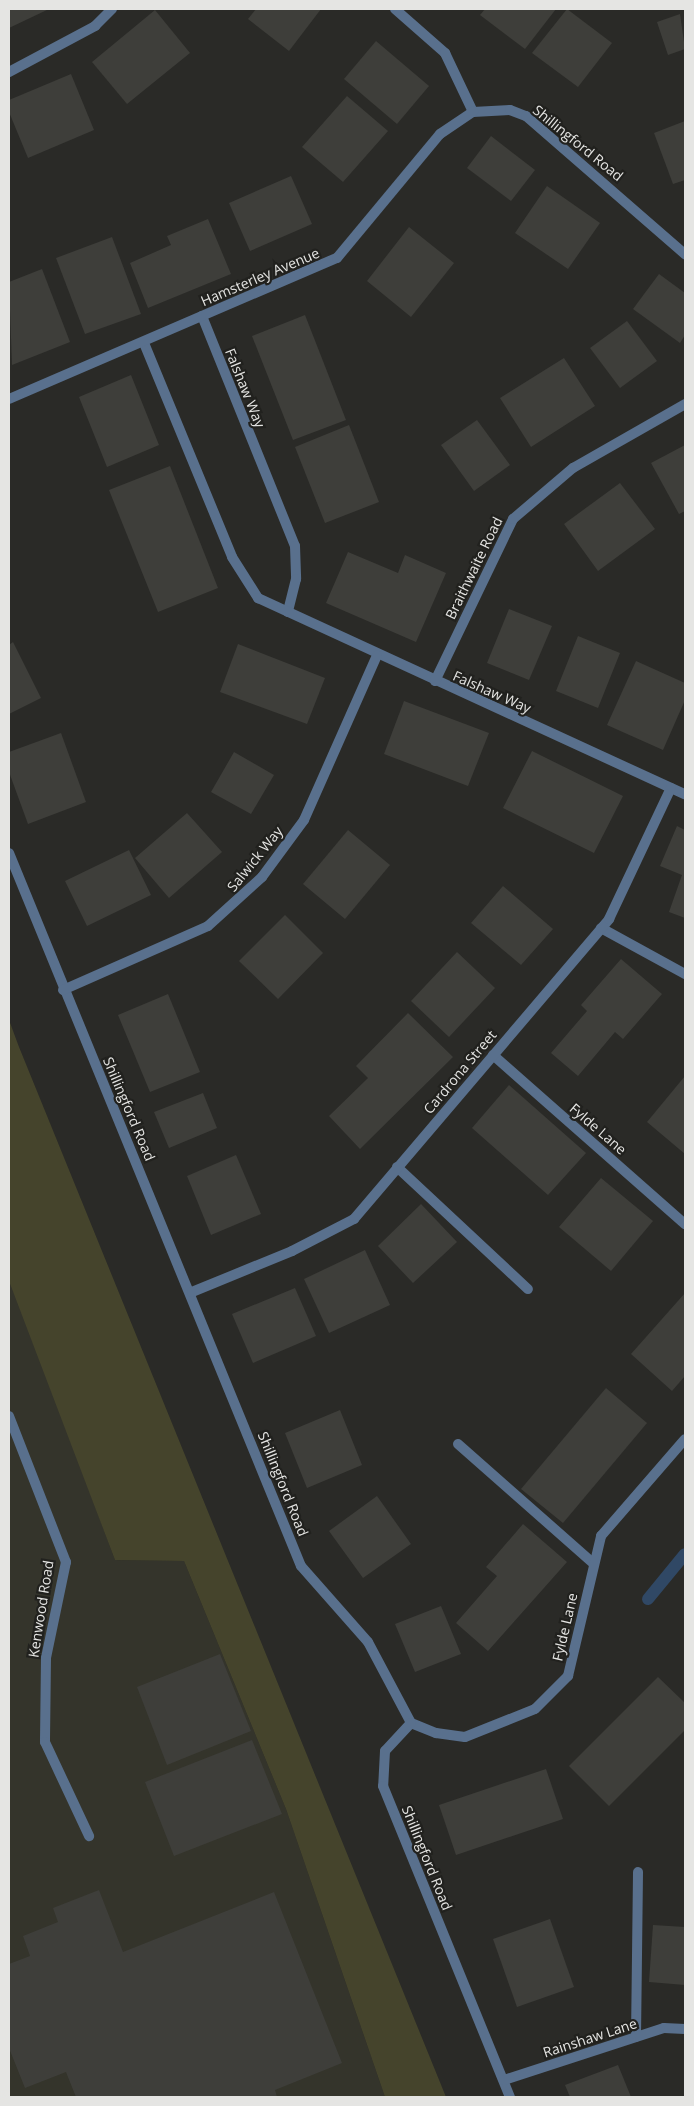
<!DOCTYPE html>
<style>
body{margin:0}
#map{position:relative;width:694px;height:2106px;overflow:hidden;background:#2a2a27;font-family:"Open Sans",sans-serif}
div>[style]{position:absolute}
.built>*{inset:0;background:#34342b}
.green>*{inset:0;background:#45442c}
.stream>*{height:12px;margin:-6px;padding:0 6px;transform-origin:6px;border-radius:6px;background:#304865}
.building>*{inset:0;background:#3e3e3a}
.lane>*{height:10px;margin:-5px;padding:0 5px;transform-origin:5px;border-radius:5px;background:#59708d}
.street>*{height:10px;margin:-5px;padding:0 5px;transform-origin:5px;border-radius:5px;background:#59708d}
span{translate:-50% -50%;white-space:nowrap;text-align:center;line-height:1.15;-webkit-text-stroke:4.5px #21211e;paint-order:stroke}
.street-label{font-size:14px;color:#e5e5e3}
.frame{position:absolute;inset:0;border:10px solid #e5e5e3;pointer-events:none}
</style>
<div id="map">
<div class="built">
<div style="clip-path:polygon(9px 1274px,115px 1560px,184px 1561px,286px 1809px,385px 2097px,9px 2097px)"></div>
</div>
<div class="green">
<div style="clip-path:polygon(9px 1020px,19px 1047px,446px 2097px,385px 2097px,286px 1809px,184px 1561px,115px 1560px,9px 1281px)"></div>
</div>
<div class="stream">
<div style="left:648px;top:1599px;width:58px;rotate:-50.6deg"></div>
</div>
<div class="building">
<div style="clip-path:polygon(9px 9px,49px 9px,9px 28px)"></div>
<div style="clip-path:polygon(256px 9px,321px 9px,289px 51px,248px 19px)"></div>
<div style="clip-path:polygon(485px 9px,556px 9px,525px 49px,480px 15px)"></div>
<div style="clip-path:polygon(567px 9px,612px 43px,578px 87px,532px 53px)"></div>
<div style="clip-path:polygon(155px 10px,190px 53px,127px 104px,92px 62px)"></div>
<div style="clip-path:polygon(680px 14px,685px 49px,668px 55px,657px 22px)"></div>
<div style="clip-path:polygon(376px 41px,429px 86px,397px 124px,344px 79px)"></div>
<div style="clip-path:polygon(71px 74px,94px 130px,28px 158px,9px 112px,9px 100px)"></div>
<div style="clip-path:polygon(347px 96px,388px 131px,343px 182px,302px 147px)"></div>
<div style="clip-path:polygon(685px 121px,685px 180px,673px 184px,654px 133px)"></div>
<div style="clip-path:polygon(491px 136px,535px 170px,511px 201px,467px 168px)"></div>
<div style="clip-path:polygon(291px 176px,312px 224px,250px 251px,229px 203px)"></div>
<div style="clip-path:polygon(547px 186px,600px 223px,568px 269px,515px 233px)"></div>
<div style="clip-path:polygon(208px 219px,231px 274px,148px 308px,130px 263px,171px 245px,167px 236px)"></div>
<div style="clip-path:polygon(409px 227px,454px 263px,411px 317px,367px 281px)"></div>
<div style="clip-path:polygon(112px 237px,141px 314px,85px 334px,56px 258px)"></div>
<div style="clip-path:polygon(42px 269px,70px 342px,12px 365px,9px 282px)"></div>
<div style="clip-path:polygon(659px 274px,685px 293px,685px 335px,680px 343px,633px 309px)"></div>
<div style="clip-path:polygon(305px 315px,346px 420px,293px 440px,252px 336px)"></div>
<div style="clip-path:polygon(627px 321px,657px 361px,620px 388px,590px 348px)"></div>
<div style="clip-path:polygon(564px 358px,595px 406px,531px 447px,500px 398px)"></div>
<div style="clip-path:polygon(131px 375px,159px 445px,107px 467px,79px 397px)"></div>
<div style="clip-path:polygon(477px 420px,510px 465px,474px 491px,441px 445px)"></div>
<div style="clip-path:polygon(349px 425px,379px 502px,325px 523px,295px 447px)"></div>
<div style="clip-path:polygon(685px 445px,685px 511px,679px 514px,651px 463px)"></div>
<div style="clip-path:polygon(170px 466px,218px 588px,158px 612px,109px 490px)"></div>
<div style="clip-path:polygon(620px 483px,655px 529px,598px 571px,564px 524px)"></div>
<div style="clip-path:polygon(348px 552px,398px 573px,405px 555px,446px 573px,416px 642px,326px 603px)"></div>
<div style="clip-path:polygon(509px 609px,552px 626px,529px 680px,487px 663px)"></div>
<div style="clip-path:polygon(578px 636px,620px 653px,598px 708px,556px 691px)"></div>
<div style="clip-path:polygon(13px 642px,41px 698px,9px 714px,9px 645px)"></div>
<div style="clip-path:polygon(238px 644px,325px 678px,307px 724px,220px 692px)"></div>
<div style="clip-path:polygon(636px 661px,685px 683px,685px 700px,663px 750px,607px 725px)"></div>
<div style="clip-path:polygon(404px 701px,489px 733px,468px 786px,384px 754px)"></div>
<div style="clip-path:polygon(61px 733px,86px 802px,28px 824px,9px 772px,9px 752px)"></div>
<div style="clip-path:polygon(532px 751px,623px 796px,594px 853px,503px 808px)"></div>
<div style="clip-path:polygon(234px 752px,274px 775px,251px 814px,211px 792px)"></div>
<div style="clip-path:polygon(187px 813px,222px 852px,169px 898px,135px 858px)"></div>
<div style="clip-path:polygon(677px 826px,685px 830px,685px 918px,669px 912px,682px 875px,660px 866px)"></div>
<div style="clip-path:polygon(348px 830px,390px 865px,345px 919px,303px 884px)"></div>
<div style="clip-path:polygon(129px 850px,151px 895px,87px 926px,65px 881px)"></div>
<div style="clip-path:polygon(503px 886px,553px 929px,521px 965px,471px 923px)"></div>
<div style="clip-path:polygon(285px 915px,323px 953px,278px 999px,239px 961px)"></div>
<div style="clip-path:polygon(457px 952px,495px 988px,449px 1037px,411px 1001px)"></div>
<div style="clip-path:polygon(621px 959px,662px 994px,623px 1039px,615px 1032px,578px 1076px,551px 1053px,587px 1011px,581px 1005px)"></div>
<div style="clip-path:polygon(168px 994px,200px 1072px,150px 1092px,118px 1015px)"></div>
<div style="clip-path:polygon(408px 1013px,453px 1057px,360px 1149px,329px 1116px,368px 1078px,356px 1066px)"></div>
<div style="clip-path:polygon(685px 1076px,685px 1154px,647px 1122px)"></div>
<div style="clip-path:polygon(509px 1085px,586px 1153px,548px 1195px,472px 1128px)"></div>
<div style="clip-path:polygon(203px 1093px,217px 1128px,169px 1148px,154px 1112px)"></div>
<div style="clip-path:polygon(236px 1155px,261px 1214px,211px 1235px,187px 1176px)"></div>
<div style="clip-path:polygon(601px 1178px,653px 1221px,611px 1271px,559px 1227px)"></div>
<div style="clip-path:polygon(421px 1204px,457px 1242px,413px 1283px,378px 1246px)"></div>
<div style="clip-path:polygon(365px 1250px,390px 1305px,329px 1333px,304px 1279px)"></div>
<div style="clip-path:polygon(295px 1288px,316px 1336px,253px 1363px,232px 1314px)"></div>
<div style="clip-path:polygon(685px 1293px,685px 1376px,672px 1391px,631px 1354px)"></div>
<div style="clip-path:polygon(606px 1388px,647px 1423px,563px 1523px,521px 1489px)"></div>
<div style="clip-path:polygon(340px 1410px,362px 1465px,307px 1488px,285px 1433px)"></div>
<div style="clip-path:polygon(377px 1496px,411px 1544px,363px 1578px,329px 1531px)"></div>
<div style="clip-path:polygon(523px 1524px,567px 1562px,488px 1651px,456px 1623px,497px 1576px,486px 1567px)"></div>
<div style="clip-path:polygon(441px 1606px,461px 1654px,415px 1672px,395px 1624px)"></div>
<div style="clip-path:polygon(220px 1654px,251px 1731px,167px 1765px,137px 1687px)"></div>
<div style="clip-path:polygon(658px 1677px,685px 1703px,685px 1730px,609px 1806px,569px 1766px)"></div>
<div style="clip-path:polygon(252px 1740px,282px 1814px,174px 1856px,145px 1782px)"></div>
<div style="clip-path:polygon(546px 1769px,563px 1819px,456px 1855px,439px 1805px)"></div>
<div style="clip-path:polygon(99px 1890px,123px 1952px,274px 1892px,342px 2063px,275px 2090px,277px 2097px,76px 2097px,66px 2072px,25px 2088px,9px 2048px,9px 1964px,30px 1956px,23px 1936px,58px 1922px,53px 1908px)"></div>
<div style="clip-path:polygon(550px 1919px,574px 1987px,517px 2007px,493px 1939px)"></div>
<div style="clip-path:polygon(653px 1925px,685px 1927px,685px 1985px,649px 1982px)"></div>
<div style="clip-path:polygon(618px 2065px,631px 2097px,570px 2097px,565px 2085px)"></div>
</div>
<div class="lane">
<div style="left:601px;top:928px;width:96px;rotate:28.7deg"></div>
<div style="left:397px;top:1167px;width:179px;rotate:43deg"></div>
<div style="left:458px;top:1444px;width:181px;rotate:41.4deg"></div>
<div style="left:636px;top:2037px;width:165px;rotate:-89.3deg"></div>
</div>
<div class="street">
<div style="left:395px;top:9px;width:67px;rotate:41.3deg"></div>
<div style="left:445px;top:53px;width:65px;rotate:64.6deg"></div>
<div style="left:473px;top:112px;width:37px;rotate:-3deg"></div>
<div style="left:510px;top:110px;width:17px;rotate:21deg"></div>
<div style="left:526px;top:116px;width:211px;rotate:41deg"></div>
<div style="left:9px;top:72px;width:98px;rotate:-28.1deg"></div>
<div style="left:95px;top:26px;width:24px;rotate:-45deg"></div>
<div style="left:202px;top:316px;width:248px;rotate:68deg"></div>
<div style="left:295px;top:546px;width:33px;rotate:88deg"></div>
<div style="left:296px;top:579px;width:34px;rotate:104deg"></div>
<div style="left:144px;top:343px;width:231px;rotate:67.6deg"></div>
<div style="left:232px;top:557px;width:49px;rotate:57.6deg"></div>
<div style="left:258px;top:598px;width:470px;rotate:24.7deg"></div>
<div style="left:9px;top:399px;width:357px;rotate:-23.3deg"></div>
<div style="left:337px;top:258px;width:161px;rotate:-50.3deg"></div>
<div style="left:440px;top:134px;width:40px;rotate:-34deg"></div>
<div style="left:435px;top:681px;width:180px;rotate:-64.3deg"></div>
<div style="left:513px;top:519px;width:79px;rotate:-40.4deg"></div>
<div style="left:573px;top:468px;width:129px;rotate:-29.7deg"></div>
<div style="left:9px;top:853px;width:770px;rotate:67.73deg"></div>
<div style="left:301px;top:1566px;width:101px;rotate:48.6deg"></div>
<div style="left:368px;top:1642px;width:92px;rotate:62deg"></div>
<div style="left:411px;top:1723px;width:27px;rotate:22deg"></div>
<div style="left:436px;top:1733px;width:29px;rotate:8deg"></div>
<div style="left:465px;top:1737px;width:75px;rotate:-21.8deg"></div>
<div style="left:535px;top:1709px;width:47px;rotate:-45deg"></div>
<div style="left:568px;top:1676px;width:144px;rotate:-76.7deg"></div>
<div style="left:601px;top:1536px;width:128px;rotate:-49.1deg"></div>
<div style="left:63px;top:990px;width:158px;rotate:-23.8deg"></div>
<div style="left:208px;top:926px;width:73px;rotate:-42.2deg"></div>
<div style="left:262px;top:877px;width:71px;rotate:-53.6deg"></div>
<div style="left:304px;top:820px;width:180px;rotate:-66.1deg"></div>
<div style="left:493px;top:1055px;width:256px;rotate:41.4deg"></div>
<div style="left:192px;top:1292px;width:108px;rotate:-22.3deg"></div>
<div style="left:292px;top:1251px;width:70px;rotate:-27.3deg"></div>
<div style="left:354px;top:1219px;width:394px;rotate:-49.6deg"></div>
<div style="left:609px;top:919px;width:145px;rotate:-64.7deg"></div>
<div style="left:9px;top:1416px;width:157px;rotate:68.7deg"></div>
<div style="left:66px;top:1562px;width:98px;rotate:101.8deg"></div>
<div style="left:46px;top:1658px;width:84px;rotate:90.7deg"></div>
<div style="left:45px;top:1742px;width:104px;rotate:64.9deg"></div>
<div style="left:411px;top:1723px;width:38px;rotate:133deg"></div>
<div style="left:385px;top:1751px;width:35px;rotate:93deg"></div>
<div style="left:383px;top:1786px;width:336px;rotate:67.8deg"></div>
<div style="left:504px;top:2080px;width:168px;rotate:-18deg"></div>
<div style="left:664px;top:2028px;width:21px;rotate:3deg"></div>
</div>
<div class="street-label">
<span style="left:578px;top:143px;rotate:39deg">Shillingford Road</span>
<span style="left:260px;top:277px;rotate:-23deg">Hamsterley Avenue</span>
<span style="left:245px;top:388px;rotate:68deg">Falshaw Way</span>
<span style="left:474px;top:568px;rotate:-64deg">Braithwaite Road</span>
<span style="left:492px;top:692px;rotate:24deg">Falshaw Way</span>
<span style="left:255px;top:859px;rotate:-51deg">Salwick Way</span>
<span style="left:460px;top:1072px;rotate:-50deg">Cardrona Street</span>
<span style="left:129px;top:1109px;rotate:67deg">Shillingford Road</span>
<span style="left:598px;top:1129px;rotate:41deg">Fylde Lane</span>
<span style="left:283px;top:1484px;rotate:68deg">Shillingford Road</span>
<span style="left:41px;top:1609px;rotate:-81deg">Kenwood Road</span>
<span style="left:565px;top:1627px;rotate:-77deg">Fylde Lane</span>
<span style="left:427px;top:1858px;rotate:68deg">Shillingford Road</span>
<span style="left:590px;top:2038px;rotate:-18deg">Rainshaw Lane</span>
</div>
<div class="frame"></div>
</div>
